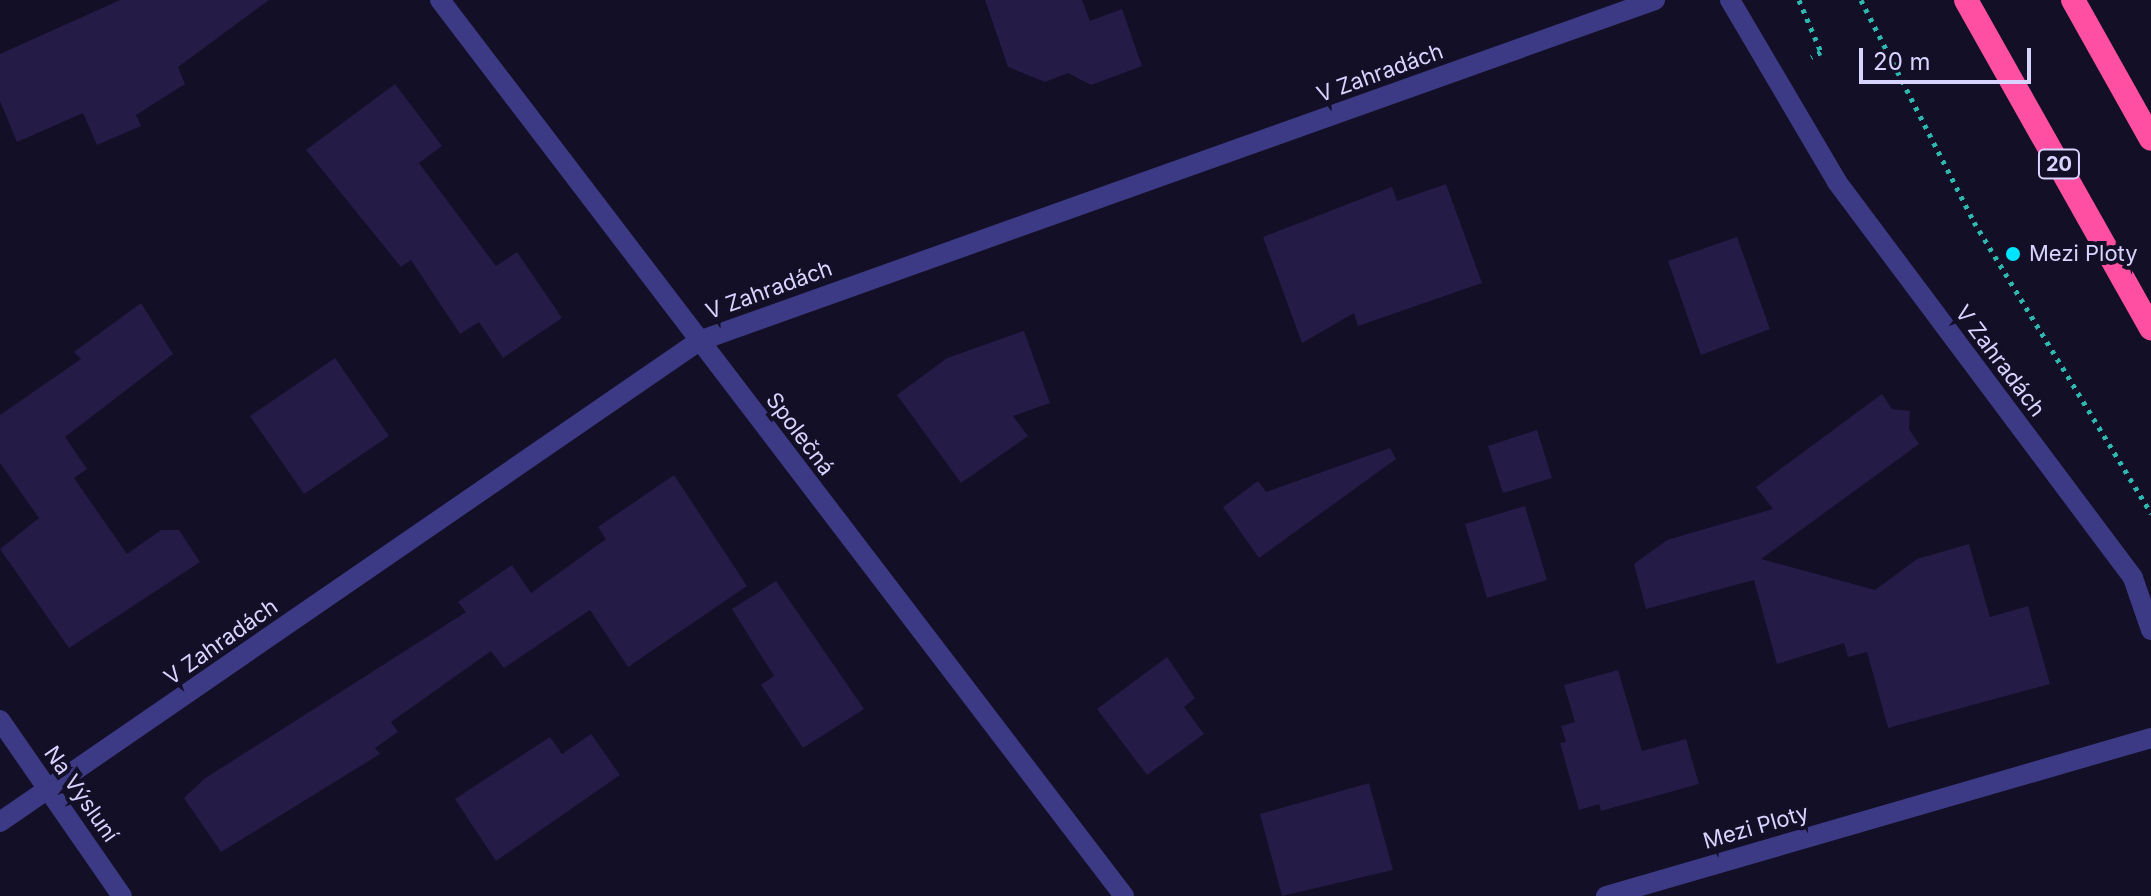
<!DOCTYPE html>
<meta charset="utf-8">
<style>
body{margin:0}
#map{position:relative;width:2151px;height:896px;overflow:hidden;background:#130f26;font-family:Inter,sans-serif}
div>[style]{position:absolute}
.building>*{inset:0;background:#241b47}
.path>*{height:5px;margin-top:-2.5px;transform-origin:0;background:repeating-linear-gradient(90deg,#2fb8b0 0 4px,transparent 0 10px)}
.minor>*{height:20px;margin:-10px;padding:0 10px;transform-origin:10px;border-radius:10px;background:#3d3a85}
.highway>*{height:24px;margin:-12px;padding:0 12px;transform-origin:12px;border-radius:12px;background:#ff4fa3}
.dots>*{width:22px;height:22px;translate:-50% -50%;box-sizing:border-box;border:4px solid #130f26;border-radius:50%}
span{translate:-50% -50%;white-space:nowrap;text-align:center;line-height:1.15;-webkit-text-stroke:8px #130f26;paint-order:stroke}
.shield-label span{padding:2px 6px;background:#130f26;border:2px solid;border-radius:6px;-webkit-text-stroke-width:0}
.shield-label{font-size:20px;color:#d9d4ff;font-weight:700}
.street-label{font-size:22px;color:#d9d4ff}
.poi-label{font-size:22px;color:#d9d4ff}
.left{translate:0 -50%;text-align:left}
.scale{position:absolute;left:1859px;top:48px;width:172px;height:36px;box-sizing:border-box;border:4px solid #d9d4ff;border-top:0;padding-left:10px;font-size:24px;line-height:28px;white-space:nowrap;color:#d9d4ff;-webkit-text-stroke:6px #130f26;paint-order:stroke}
</style>
<div id="map">
<div class="building">
<div style="clip-path:polygon(120px 0,269px 0,178px 67px,185px 84px,136px 115px,141px 126px,97px 145px,83px 113px,17px 142px,0 101px,0 54px)"></div>
<div style="clip-path:polygon(985px 0,1082px 0,1090px 21px,1122px 9px,1142px 66px,1091px 85px,1068px 73px,1045px 82px,1008px 67px)"></div>
<div style="clip-path:polygon(395px 84px,442px 146px,419px 163px,496px 266px,517px 252px,562px 318px,503px 358px,479px 322px,460px 334px,411px 260px,401px 267px,306px 150px)"></div>
<div style="clip-path:polygon(1446px 184px,1482px 283px,1358px 326px,1354px 313px,1302px 343px,1263px 237px,1392px 187px,1397px 201px)"></div>
<div style="clip-path:polygon(1737px 237px,1770px 329px,1701px 355px,1668px 261px)"></div>
<div style="clip-path:polygon(141px 303px,173px 354px,65px 437px,87px 469px,74px 478px,127px 554px,161px 530px,179px 530px,200px 562px,69px 648px,0 549px,39px 518px,0 463px,0 415px,81px 359px,74px 352px)"></div>
<div style="clip-path:polygon(1024px 331px,1050px 403px,1013px 416px,1028px 436px,961px 483px,897px 395px,947px 358px)"></div>
<div style="clip-path:polygon(335px 358px,389px 436px,304px 494px,250px 416px)"></div>
<div style="clip-path:polygon(1882px 394px,1892px 409px,1910px 411px,1909px 429px,1919px 444px,1761px 559px,1875px 590px,1917px 559px,1969px 544px,1990px 617px,2028px 606px,2050px 684px,1888px 728px,1867px 652px,1848px 657px,1844px 643px,1777px 664px,1754px 580px,1646px 609px,1634px 564px,1667px 540px,1773px 509px,1756px 487px)"></div>
<div style="clip-path:polygon(1537px 430px,1552px 478px,1503px 493px,1488px 446px)"></div>
<div style="clip-path:polygon(1390px 448px,1396px 459px,1259px 558px,1223px 507px,1258px 481px,1266px 492px)"></div>
<div style="clip-path:polygon(674px 475px,747px 586px,628px 667px,590px 610px,504px 668px,491px 651px,391px 722px,398px 732px,375px 748px,380px 754px,221px 852px,184px 798px,204px 779px,466px 612px,458px 602px,512px 565px,531px 593px,606px 539px,598px 527px)"></div>
<div style="clip-path:polygon(1525px 506px,1547px 580px,1487px 598px,1465px 524px)"></div>
<div style="clip-path:polygon(776px 581px,864px 709px,803px 748px,761px 685px,774px 676px,732px 609px)"></div>
<div style="clip-path:polygon(1167px 657px,1195px 698px,1184px 707px,1204px 734px,1147px 775px,1097px 709px)"></div>
<div style="clip-path:polygon(1618px 670px,1642px 751px,1686px 739px,1699px 784px,1601px 811px,1599px 804px,1579px 810px,1560px 743px,1566px 742px,1561px 726px,1575px 722px,1564px 685px)"></div>
<div style="clip-path:polygon(591px 734px,620px 775px,496px 861px,455px 799px,550px 737px,562px 754px)"></div>
<div style="clip-path:polygon(1369px 783px,1393px 870px,1282px 896px,1260px 814px)"></div>
</div>
<div class="path">
<div style="left:1799px;top:0;width:56px;rotate:67.1deg"></div>
<div style="left:1821px;top:52px;width:11px;rotate:153deg"></div>
<div style="left:1861px;top:0;width:249px;rotate:63deg"></div>
<div style="left:1974px;top:222px;width:341px;rotate:58.7deg"></div>
</div>
<div class="minor">
<div style="left:440px;top:0;width:1127px;rotate:52.64deg"></div>
<div style="left:1730px;top:0;width:211px;rotate:59.5deg"></div>
<div style="left:1837px;top:182px;width:494px;rotate:53.2deg"></div>
<div style="left:2133px;top:578px;width:55px;rotate:70.9deg"></div>
<div style="left:0;top:720px;width:214px;rotate:55.3deg"></div>
<div style="left:0;top:822px;width:849px;rotate:-34.53deg"></div>
<div style="left:699px;top:341px;width:1015px;rotate:-19.63deg"></div>
<div style="left:1606px;top:896px;width:567px;rotate:-16.17deg"></div>
</div>
<div class="highway">
<div style="left:1966px;top:0;width:377px;rotate:60.6deg"></div>
<div style="left:2073px;top:0;width:159px;rotate:60.7deg"></div>
</div>
<div class="dots">
<div style="left:2013px;top:254px;background:#00e5ff"></div>
</div>
<div class="shield-label">
<span style="left:2059px;top:164px">20</span>
</div>
<div class="street-label">
<span style="left:1380px;top:73px;rotate:-20deg">V Zahradách</span>
<span style="left:769px;top:290px;rotate:-20deg">V Zahradách</span>
<span style="left:2000px;top:361px;rotate:53deg">V Zahradách</span>
<span style="left:800px;top:434px;rotate:53deg">Společná</span>
<span style="left:221px;top:642px;rotate:-35deg">V Zahradách</span>
<span style="left:81px;top:794px;rotate:55deg">Na Výsluní</span>
<span style="left:1756px;top:827px;rotate:-16deg">Mezi Ploty</span>
</div>
<div class="poi-label">
<span class="left" style="left:2029px;top:254px">Mezi Ploty</span>
</div>
<div class="scale">20 m</div>
</div>
